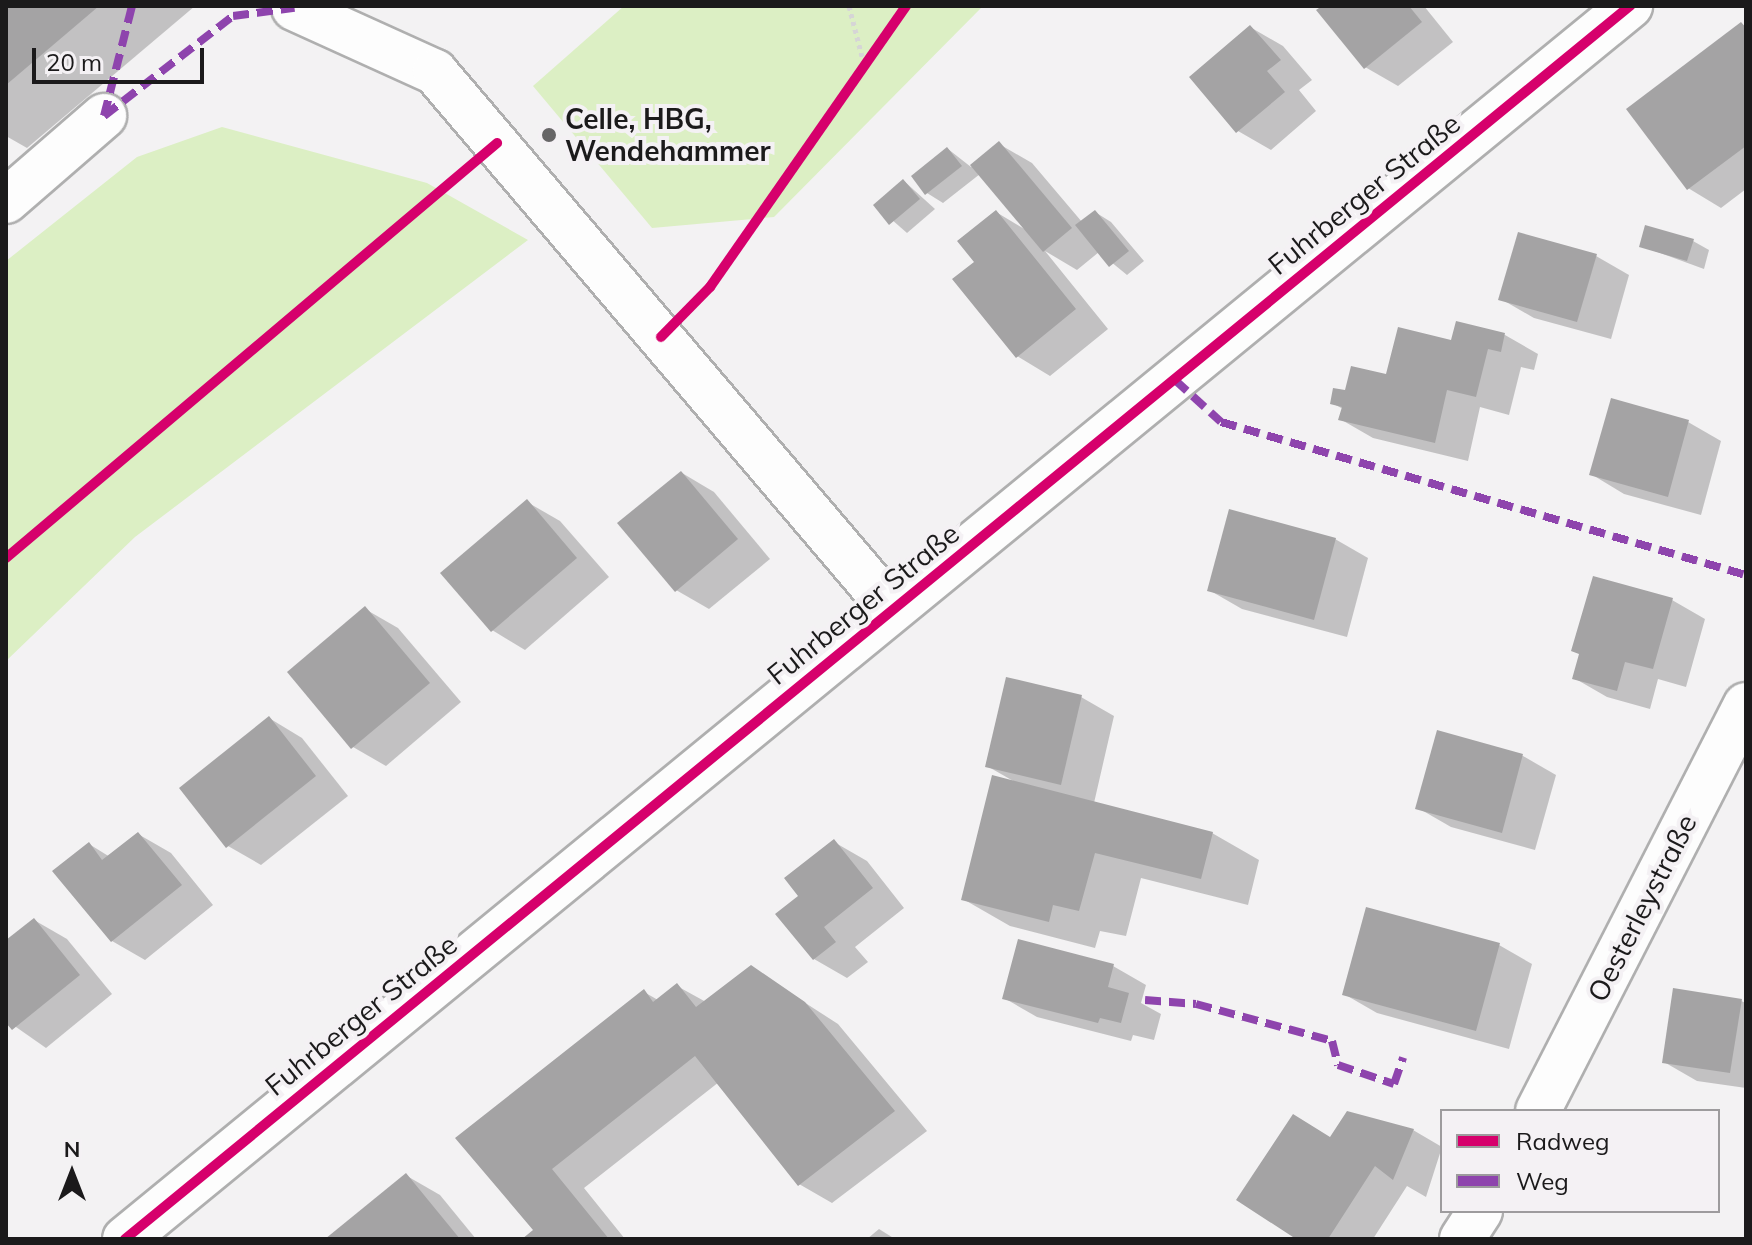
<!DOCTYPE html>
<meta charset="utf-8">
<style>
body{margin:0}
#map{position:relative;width:1752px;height:1245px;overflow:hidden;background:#f3f2f3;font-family:Mulish,sans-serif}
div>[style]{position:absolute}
.green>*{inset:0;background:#dcefc4}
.shadow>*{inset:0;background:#0003}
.building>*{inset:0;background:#a4a3a4}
.path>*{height:5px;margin-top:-2.5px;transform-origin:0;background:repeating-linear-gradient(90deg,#d6d5d6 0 4px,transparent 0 8px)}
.roads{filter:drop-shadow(2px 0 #afafaf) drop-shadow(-2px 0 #afafaf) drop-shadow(0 2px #afafaf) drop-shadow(0 -2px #afafaf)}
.minor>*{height:44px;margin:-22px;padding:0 22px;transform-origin:22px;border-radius:22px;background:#fdfdfd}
.secondary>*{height:44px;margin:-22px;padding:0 22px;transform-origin:22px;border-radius:22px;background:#fdfdfd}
.quiet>*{height:8px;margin-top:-4px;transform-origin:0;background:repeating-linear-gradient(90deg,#8e44ad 0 16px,transparent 0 24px)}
.cycleway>*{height:10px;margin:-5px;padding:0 5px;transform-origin:5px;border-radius:5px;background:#d6006c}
.dots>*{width:22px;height:22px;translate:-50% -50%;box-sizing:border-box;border:4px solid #f4f1f4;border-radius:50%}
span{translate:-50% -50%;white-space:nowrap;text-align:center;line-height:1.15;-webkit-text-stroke:8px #f4f1f4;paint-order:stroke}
.poi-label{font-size:28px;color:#1b1a1b;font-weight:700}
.left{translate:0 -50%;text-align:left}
.street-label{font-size:28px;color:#1b1a1b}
.frame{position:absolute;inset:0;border:8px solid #1b1a1b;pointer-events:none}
.legend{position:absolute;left:1440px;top:1109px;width:280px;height:104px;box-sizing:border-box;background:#f4f1f4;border:2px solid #9d9b9d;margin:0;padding:10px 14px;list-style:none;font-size:24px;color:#1b1a1b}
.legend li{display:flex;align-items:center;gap:16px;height:40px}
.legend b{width:40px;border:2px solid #9d9b9d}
.north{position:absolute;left:32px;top:1133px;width:80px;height:80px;-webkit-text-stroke:6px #f4f1f4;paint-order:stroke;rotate:0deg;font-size:22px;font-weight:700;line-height:32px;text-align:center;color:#1b1a1b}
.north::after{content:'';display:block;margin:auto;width:28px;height:36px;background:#1b1a1b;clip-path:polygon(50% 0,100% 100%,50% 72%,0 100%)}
.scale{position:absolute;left:32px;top:48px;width:172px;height:36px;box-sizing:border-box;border:4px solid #1b1a1b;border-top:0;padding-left:10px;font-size:24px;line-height:28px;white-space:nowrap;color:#1b1a1b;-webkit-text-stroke:6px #f4f1f4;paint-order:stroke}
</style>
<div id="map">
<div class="green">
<div style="clip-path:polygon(624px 6px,983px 6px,774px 217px,652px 228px,533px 86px)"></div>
<div style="clip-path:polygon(222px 127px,427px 183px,528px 240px,135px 537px,6px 661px,6px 261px,137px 157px)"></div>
</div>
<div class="shadow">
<div style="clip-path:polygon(6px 6px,195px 6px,27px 148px,6px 136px)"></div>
<div style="clip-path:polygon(1325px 6px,1424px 6px,1453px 42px,1398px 86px,1365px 67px)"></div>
<div style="clip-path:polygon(1742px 24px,1746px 27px,1746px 189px,1721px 208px,1688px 188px)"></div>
<div style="clip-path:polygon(1250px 27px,1283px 46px,1312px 80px,1299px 90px,1316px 111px,1271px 150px,1238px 131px)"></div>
<div style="clip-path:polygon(999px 144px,1032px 163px,1082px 222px,1095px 212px,1111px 222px,1144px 261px,1127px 275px,1099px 252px,1077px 270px,1045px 251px,1108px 329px,1050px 376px,1017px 356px,976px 262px,996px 212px,1026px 230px,980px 174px,943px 203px,927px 193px,948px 149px,971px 167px)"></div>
<div style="clip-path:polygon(904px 181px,935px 209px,907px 233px,875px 205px)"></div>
<div style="clip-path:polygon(1693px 241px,1709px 250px,1704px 269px,1641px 246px)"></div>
<div style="clip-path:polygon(1596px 256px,1629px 275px,1611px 339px,1534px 318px,1501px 299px)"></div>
<div style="clip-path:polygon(1457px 323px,1505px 335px,1538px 354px,1534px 370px,1521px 367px,1509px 415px,1480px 407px,1468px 461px,1373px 438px,1340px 419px,1343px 409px,1332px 403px,1453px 342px)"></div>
<div style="clip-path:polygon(1688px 422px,1721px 441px,1701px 515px,1624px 494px,1591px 474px)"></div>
<div style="clip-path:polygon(682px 473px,714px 492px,770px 559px,709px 609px,676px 590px)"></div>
<div style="clip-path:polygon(527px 502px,560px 521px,609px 577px,525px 650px,492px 630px)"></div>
<div style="clip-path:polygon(1335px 539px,1368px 558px,1347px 637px,1242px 609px,1209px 590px)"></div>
<div style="clip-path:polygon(1672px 600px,1705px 619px,1686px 687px,1658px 679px,1650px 709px,1607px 697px,1574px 678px)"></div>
<div style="clip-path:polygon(365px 609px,398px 628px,461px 702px,386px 766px,353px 747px)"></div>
<div style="clip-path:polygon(1081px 697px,1114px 716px,1094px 803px,1212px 833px,1259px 860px,1248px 905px,1141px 878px,1126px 936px,1100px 931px,1095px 948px,1010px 926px,963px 899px,1015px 782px,987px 766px)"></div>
<div style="clip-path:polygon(269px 718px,302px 738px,348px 796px,261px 865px,228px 846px)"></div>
<div style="clip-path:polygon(1438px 733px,1523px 756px,1556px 775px,1535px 850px,1451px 827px,1418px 808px)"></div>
<div style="clip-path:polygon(138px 834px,171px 853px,213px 905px,145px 960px,112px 941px,89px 844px,110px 857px)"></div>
<div style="clip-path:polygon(834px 842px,867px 861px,904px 908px,855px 947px,868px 962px,847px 978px,814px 959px,801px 896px)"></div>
<div style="clip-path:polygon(1367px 909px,1499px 945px,1532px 964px,1509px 1049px,1377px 1013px,1344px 994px)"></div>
<div style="clip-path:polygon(34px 920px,67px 939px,112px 994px,46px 1048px,6px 1020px,6px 943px)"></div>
<div style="clip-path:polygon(1113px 966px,1146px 985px,1141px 1003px,1161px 1014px,1154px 1040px,1133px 1035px,1131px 1041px,1037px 1017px,1004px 998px)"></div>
<div style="clip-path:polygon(751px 968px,838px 1024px,927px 1131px,832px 1203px,799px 1184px,719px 1082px,584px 1188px,625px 1239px,525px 1239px,536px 1230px,458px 1138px,644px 992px,658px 1000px,677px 986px,706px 1002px)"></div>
<div style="clip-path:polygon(1741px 1001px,1746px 1003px,1746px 1088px,1697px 1081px,1664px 1062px)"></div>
<div style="clip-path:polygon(1413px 1130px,1442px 1147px,1426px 1197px,1407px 1186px,1373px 1239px,1300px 1239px,1331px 1139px)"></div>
<div style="clip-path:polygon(407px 1176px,440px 1195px,476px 1239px,328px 1239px)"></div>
<div style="clip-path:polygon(879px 1229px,895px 1239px,867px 1239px)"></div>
</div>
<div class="building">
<div style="clip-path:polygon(6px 6px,99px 6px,6px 85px)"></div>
<div style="clip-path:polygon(1322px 6px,1409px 6px,1422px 22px,1364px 69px,1316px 10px)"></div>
<div style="clip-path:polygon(1741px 22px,1746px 28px,1746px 146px,1687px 190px,1626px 109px)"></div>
<div style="clip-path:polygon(1250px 25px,1281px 60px,1267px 71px,1285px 92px,1236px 133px,1189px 77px)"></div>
<div style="clip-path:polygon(999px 141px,1072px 228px,1043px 252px,970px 165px)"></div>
<div style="clip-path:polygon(947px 147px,962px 166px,925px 195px,911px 176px)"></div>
<div style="clip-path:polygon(903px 179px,920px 199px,889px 225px,873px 205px)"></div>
<div style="clip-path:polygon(996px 210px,1076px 309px,1016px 358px,952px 279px,974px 262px,957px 241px)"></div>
<div style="clip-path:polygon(1095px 210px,1129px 251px,1109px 267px,1075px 225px)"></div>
<div style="clip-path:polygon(1645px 225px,1694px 239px,1687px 261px,1639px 247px)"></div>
<div style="clip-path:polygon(1518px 232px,1597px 254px,1577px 322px,1498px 300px)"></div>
<div style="clip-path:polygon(1456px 321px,1505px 333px,1501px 352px,1488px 349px,1476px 397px,1447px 390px,1435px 443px,1338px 420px,1342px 407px,1330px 404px,1333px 388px,1345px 390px,1351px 366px,1386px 374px,1398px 327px,1451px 340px)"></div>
<div style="clip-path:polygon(1611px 398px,1689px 420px,1668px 497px,1589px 475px)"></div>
<div style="clip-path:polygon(681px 471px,738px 539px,675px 592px,617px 523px)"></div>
<div style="clip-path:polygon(527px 499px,577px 558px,491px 632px,440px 573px)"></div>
<div style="clip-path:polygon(1229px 509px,1336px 538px,1314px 620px,1207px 591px)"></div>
<div style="clip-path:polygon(1593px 576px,1673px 598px,1653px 669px,1625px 662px,1617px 691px,1572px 679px,1579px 654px,1571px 651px)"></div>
<div style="clip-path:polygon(365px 606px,430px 683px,351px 749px,287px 672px)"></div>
<div style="clip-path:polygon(1006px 677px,1082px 695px,1061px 785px,985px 767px)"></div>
<div style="clip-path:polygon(269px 716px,316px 776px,226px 848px,179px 788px)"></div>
<div style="clip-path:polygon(1437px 730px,1523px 754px,1502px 833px,1415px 809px)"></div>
<div style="clip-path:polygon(992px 775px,1213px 832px,1201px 879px,1095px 853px,1079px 911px,1053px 905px,1049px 922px,961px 900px)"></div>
<div style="clip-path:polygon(138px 832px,182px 885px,111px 942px,52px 871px,89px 842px,102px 860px)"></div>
<div style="clip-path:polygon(834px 839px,873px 888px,824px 927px,836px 942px,813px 960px,775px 914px,798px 896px,784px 878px)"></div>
<div style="clip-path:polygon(1366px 907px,1500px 943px,1476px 1031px,1342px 995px)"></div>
<div style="clip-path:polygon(34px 918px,80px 975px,12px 1030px,6px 1023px,6px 940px)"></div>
<div style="clip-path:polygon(1018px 939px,1114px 964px,1108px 987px,1129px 993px,1121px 1023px,1100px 1018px,1098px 1023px,1002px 999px)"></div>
<div style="clip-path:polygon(751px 965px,805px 1002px,895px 1111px,798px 1186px,695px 1056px,552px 1169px,609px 1239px,522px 1239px,533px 1230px,455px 1138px,644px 989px,653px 1002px,677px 983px,696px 1007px)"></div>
<div style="clip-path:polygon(1673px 988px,1742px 999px,1730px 1073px,1662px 1063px)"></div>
<div style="clip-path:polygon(1347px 1111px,1414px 1129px,1393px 1180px,1375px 1166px,1328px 1239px,1296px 1239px,1236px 1200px,1293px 1114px,1330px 1137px)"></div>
<div style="clip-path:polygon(406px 1173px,460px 1239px,325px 1239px)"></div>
</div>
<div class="path">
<div style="left:849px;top:6px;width:60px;rotate:75.5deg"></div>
</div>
<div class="roads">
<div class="minor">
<div style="left:294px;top:8px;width:155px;rotate:24.4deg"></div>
<div style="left:435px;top:72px;width:705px;rotate:49.6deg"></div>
<div style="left:6px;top:201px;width:130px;rotate:-40.9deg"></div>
<div style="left:1538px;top:1111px;width:456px;rotate:-62.9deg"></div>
<div style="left:1462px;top:1239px;width:33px;rotate:-57deg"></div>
</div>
<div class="secondary">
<div style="left:125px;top:1239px;width:1946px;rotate:-39.33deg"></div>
</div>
</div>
<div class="quiet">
<div style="left:104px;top:116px;width:163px;rotate:-37.8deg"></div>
<div style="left:233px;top:16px;width:62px;rotate:-7.5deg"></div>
<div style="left:104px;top:116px;width:114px;rotate:-75.7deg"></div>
<div style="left:1175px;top:380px;width:62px;rotate:42.4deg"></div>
<div style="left:1221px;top:422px;width:547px;rotate:16.25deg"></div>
<div style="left:1145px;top:1000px;width:51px;rotate:4.5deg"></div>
<div style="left:1196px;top:1004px;width:141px;rotate:15.2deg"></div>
<div style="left:1332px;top:1041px;width:25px;rotate:76deg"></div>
<div style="left:1338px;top:1065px;width:59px;rotate:18.7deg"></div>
<div style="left:1394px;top:1084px;width:28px;rotate:-71deg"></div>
</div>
<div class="cycleway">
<div style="left:661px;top:337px;width:70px;rotate:-45.6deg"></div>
<div style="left:710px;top:287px;width:343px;rotate:-55.1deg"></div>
<div style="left:6px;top:558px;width:643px;rotate:-40.2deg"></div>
<div style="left:125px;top:1239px;width:1946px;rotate:-39.33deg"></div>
</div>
<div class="dots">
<div style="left:549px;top:135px;background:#676667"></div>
</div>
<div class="poi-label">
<span class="left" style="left:565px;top:135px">Celle, HBG,<br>Wendehammer</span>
</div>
<div class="street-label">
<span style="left:1364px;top:194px;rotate:-39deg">Fuhrberger Straße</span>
<span style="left:863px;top:604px;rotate:-39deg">Fuhrberger Straße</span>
<span style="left:1642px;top:908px;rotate:-63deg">Oesterleystraße</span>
<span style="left:361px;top:1015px;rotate:-39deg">Fuhrberger Straße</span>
</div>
<div class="frame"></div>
<ul class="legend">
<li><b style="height:10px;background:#d6006c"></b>Radweg</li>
<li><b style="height:10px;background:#8e44ad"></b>Weg</li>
</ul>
<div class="north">N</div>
<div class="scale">20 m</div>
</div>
